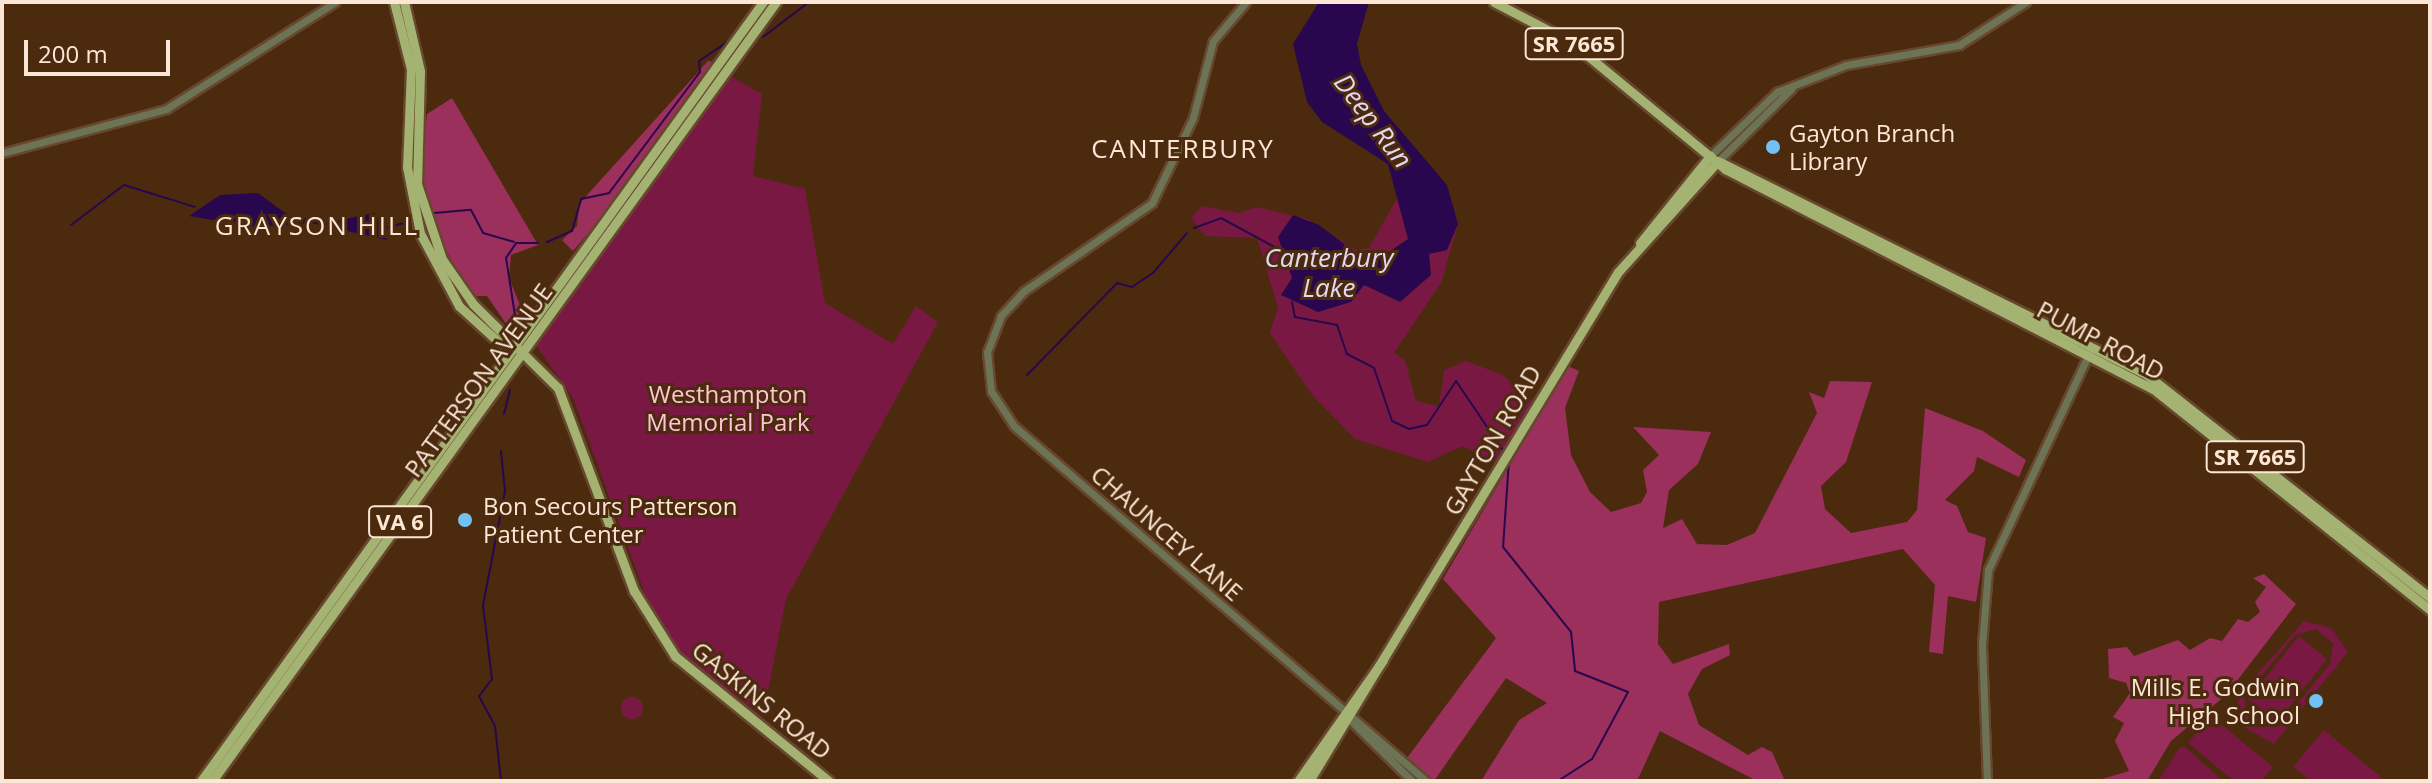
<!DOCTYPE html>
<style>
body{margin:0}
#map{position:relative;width:2432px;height:783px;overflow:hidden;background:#4b2a0e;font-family:"Open Sans",sans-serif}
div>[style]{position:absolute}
.green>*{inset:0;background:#791943}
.round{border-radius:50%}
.forest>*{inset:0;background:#9a305b}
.water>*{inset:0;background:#29074e}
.stream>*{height:2px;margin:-1px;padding:0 1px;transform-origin:1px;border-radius:1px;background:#29074e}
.roads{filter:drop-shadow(2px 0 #67482e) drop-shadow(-2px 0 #67482e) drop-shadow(0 2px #67482e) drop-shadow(0 -2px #67482e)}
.minor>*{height:7px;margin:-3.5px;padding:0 3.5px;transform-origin:3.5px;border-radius:3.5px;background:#6c7455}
.major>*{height:9px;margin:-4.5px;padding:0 4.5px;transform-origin:4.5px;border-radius:4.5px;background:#a4b372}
.dots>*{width:22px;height:22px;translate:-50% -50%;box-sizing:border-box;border:4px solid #4b2a0e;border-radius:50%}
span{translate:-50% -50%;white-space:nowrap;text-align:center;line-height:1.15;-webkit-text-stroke:6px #4b2a0e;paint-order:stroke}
.shield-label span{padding:2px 6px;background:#4b2a0e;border:2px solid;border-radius:6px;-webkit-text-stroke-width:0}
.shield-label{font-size:22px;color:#fce7d7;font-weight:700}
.poi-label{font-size:24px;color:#fce7d7}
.left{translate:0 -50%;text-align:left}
.right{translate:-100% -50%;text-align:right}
.street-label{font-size:24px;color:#fce7d7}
.park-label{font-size:24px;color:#fec3d5}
.water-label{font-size:26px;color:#e1d9f3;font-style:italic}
.neighbourhood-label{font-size:26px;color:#fce7d7;letter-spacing:2px}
.frame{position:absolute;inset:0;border:4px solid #fce7d7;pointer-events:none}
.scale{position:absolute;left:24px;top:40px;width:146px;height:36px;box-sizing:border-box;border:4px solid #fce7d7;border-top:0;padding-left:10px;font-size:24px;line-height:28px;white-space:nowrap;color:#fce7d7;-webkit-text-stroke:6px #4b2a0e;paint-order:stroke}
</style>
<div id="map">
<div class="green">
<div style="clip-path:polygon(730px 76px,762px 94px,753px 176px,805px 189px,825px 303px,893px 344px,916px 306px,938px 322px,786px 599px,763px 717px,681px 653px,648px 602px,573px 398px,535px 344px)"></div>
<div style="clip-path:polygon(1399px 195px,1458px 224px,1441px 283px,1394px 353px,1405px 360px,1416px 401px,1439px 406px,1444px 370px,1466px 361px,1503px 375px,1532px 400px,1497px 462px,1462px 446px,1428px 462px,1355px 439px,1313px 396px,1270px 333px,1278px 308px,1257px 238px,1205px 236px,1191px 218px,1202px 206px,1239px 213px,1256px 207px,1307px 219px,1356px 250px,1369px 248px)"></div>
<div style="clip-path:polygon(evenodd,2304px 621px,2331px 628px,2348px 652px,2274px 744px,2242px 726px,2237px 697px,2304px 621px,2316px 629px,2333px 643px,2330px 664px,2278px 727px,2249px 725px,2244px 697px,2295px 635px,2316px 629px)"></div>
<div style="clip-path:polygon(2299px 636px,2327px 659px,2277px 722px,2248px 699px)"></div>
<div class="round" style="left:621px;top:697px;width:22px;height:22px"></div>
<div style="clip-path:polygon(2211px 716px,2273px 767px,2261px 781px,2234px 781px,2188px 743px)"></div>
<div style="clip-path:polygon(2324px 730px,2382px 778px,2379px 781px,2311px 781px,2293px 767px)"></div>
<div style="clip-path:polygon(2180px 747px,2185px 747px,2223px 781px,2158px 781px)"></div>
</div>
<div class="forest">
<div style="clip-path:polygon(708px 61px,714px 62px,617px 200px,573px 251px,562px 240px,577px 226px,579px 204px)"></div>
<div style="clip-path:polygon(452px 98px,538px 245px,511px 255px,509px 278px,522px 310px,509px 328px,487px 296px,471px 296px,431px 222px,420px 176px,427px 114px)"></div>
<div style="clip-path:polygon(1568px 366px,1579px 371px,1565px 408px,1571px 455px,1590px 492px,1611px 512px,1641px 503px,1647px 492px,1643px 470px,1659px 455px,1633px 427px,1711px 432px,1698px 464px,1669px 490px,1663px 528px,1682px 519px,1697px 544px,1727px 545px,1755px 533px,1817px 413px,1809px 392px,1824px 398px,1830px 381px,1872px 382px,1846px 462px,1821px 486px,1825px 509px,1851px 533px,1907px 522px,1917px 510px,1925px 408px,1983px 431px,2026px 460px,2019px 477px,1977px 457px,1974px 471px,1945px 500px,1957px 506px,1968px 532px,1986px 538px,1976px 602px,1948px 596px,1943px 654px,1929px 652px,1935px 585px,1903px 549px,1659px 602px,1658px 644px,1673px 664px,1729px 644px,1730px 655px,1702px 669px,1688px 694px,1699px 725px,1748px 755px,1762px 747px,1772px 752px,1785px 781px,1757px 781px,1660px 731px,1637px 781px,1481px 781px,1519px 720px,1547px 703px,1506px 678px,1434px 781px,1407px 758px,1496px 638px,1443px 579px)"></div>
<div style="clip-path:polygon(2264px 574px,2296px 604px,2226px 695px,2171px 741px,2147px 781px,2095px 781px,2129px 771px,2115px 741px,2124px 723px,2113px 717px,2130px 693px,2126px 683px,2109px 678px,2108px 649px,2127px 647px,2134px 656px,2178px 640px,2190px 650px,2210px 638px,2222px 641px,2238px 619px,2248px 622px,2260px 612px,2255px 602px,2266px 587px,2253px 578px)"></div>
</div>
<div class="water">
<div style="clip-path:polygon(1319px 2px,1369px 2px,1357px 44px,1361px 65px,1384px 111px,1447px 185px,1458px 224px,1447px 250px,1429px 254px,1431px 275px,1400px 302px,1364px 285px,1351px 302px,1318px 312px,1281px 295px,1292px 278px,1278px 237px,1293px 215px,1319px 225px,1371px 264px,1408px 239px,1388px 164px,1322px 122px,1307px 102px,1293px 44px)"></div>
<div style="clip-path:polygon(258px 193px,285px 213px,324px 223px,375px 213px,387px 240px,311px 223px,255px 227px,189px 216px,220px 195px)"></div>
</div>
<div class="stream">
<div style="left:763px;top:37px;width:58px;rotate:-37.3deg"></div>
<div style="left:434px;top:213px;width:37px;rotate:-5deg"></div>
<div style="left:471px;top:210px;width:26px;rotate:62deg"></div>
<div style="left:483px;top:233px;width:32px;rotate:16deg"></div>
<div style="left:71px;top:225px;width:66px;rotate:-37deg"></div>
<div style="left:124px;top:185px;width:74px;rotate:17.2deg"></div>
<div style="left:384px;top:228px;width:21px;rotate:-14deg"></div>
<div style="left:1194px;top:228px;width:29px;rotate:-20deg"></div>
<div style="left:1221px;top:218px;width:67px;rotate:28.5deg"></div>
<div style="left:547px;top:242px;width:27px;rotate:-24deg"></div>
<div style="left:572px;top:231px;width:33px;rotate:-74deg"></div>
<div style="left:581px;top:199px;width:29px;rotate:-12deg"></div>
<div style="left:609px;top:193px;width:151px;rotate:-53.1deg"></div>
<div style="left:700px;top:72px;width:11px;rotate:-95deg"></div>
<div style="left:699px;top:61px;width:36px;rotate:-34deg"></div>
<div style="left:1292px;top:302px;width:15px;rotate:79deg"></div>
<div style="left:1295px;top:317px;width:43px;rotate:10.8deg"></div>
<div style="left:1337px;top:325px;width:31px;rotate:71deg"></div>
<div style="left:1347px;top:354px;width:30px;rotate:27deg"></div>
<div style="left:1374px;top:368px;width:56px;rotate:71.2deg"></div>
<div style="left:1392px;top:421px;width:19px;rotate:25deg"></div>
<div style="left:1409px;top:429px;width:18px;rotate:-13deg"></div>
<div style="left:1427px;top:425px;width:53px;rotate:-56.6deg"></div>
<div style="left:1456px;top:381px;width:82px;rotate:55.9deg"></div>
<div style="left:517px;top:328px;width:71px;rotate:-98.9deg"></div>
<div style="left:506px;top:258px;width:18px;rotate:-56deg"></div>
<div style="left:516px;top:243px;width:22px"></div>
<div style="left:1027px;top:375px;width:129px;rotate:-45.6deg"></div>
<div style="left:1117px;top:283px;width:16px;rotate:15deg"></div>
<div style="left:1132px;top:287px;width:25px;rotate:-34deg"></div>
<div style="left:1153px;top:273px;width:52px;rotate:-49.6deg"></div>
<div style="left:504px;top:414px;width:25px;rotate:-76deg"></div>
<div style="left:501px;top:451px;width:40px;rotate:84.3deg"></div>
<div style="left:505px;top:491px;width:116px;rotate:100.9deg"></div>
<div style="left:483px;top:605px;width:75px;rotate:83.1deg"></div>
<div style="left:492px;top:679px;width:21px;rotate:127deg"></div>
<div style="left:479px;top:696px;width:34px;rotate:62deg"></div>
<div style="left:495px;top:726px;width:55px;rotate:83.8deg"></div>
<div style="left:1509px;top:460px;width:87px;rotate:93.9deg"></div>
<div style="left:1503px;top:547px;width:109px;rotate:51.3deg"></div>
<div style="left:1571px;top:632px;width:39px;rotate:84deg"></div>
<div style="left:1575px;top:671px;width:57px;rotate:21.6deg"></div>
<div style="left:1628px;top:692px;width:76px;rotate:118.2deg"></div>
<div style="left:1592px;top:759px;width:40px;rotate:147.1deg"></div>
</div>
<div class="roads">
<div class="minor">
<div style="left:1246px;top:2px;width:51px;rotate:130.2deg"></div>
<div style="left:1213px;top:41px;width:80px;rotate:104.6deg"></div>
<div style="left:1193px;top:118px;width:94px;rotate:115.8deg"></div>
<div style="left:1152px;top:203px;width:155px;rotate:145.5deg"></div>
<div style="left:1024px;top:291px;width:34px;rotate:133deg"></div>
<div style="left:1001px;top:316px;width:39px;rotate:111deg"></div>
<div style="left:987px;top:352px;width:39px;rotate:84deg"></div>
<div style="left:991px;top:391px;width:42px;rotate:56.7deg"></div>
<div style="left:1014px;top:426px;width:544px;rotate:40.75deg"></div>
<div style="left:2px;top:153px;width:170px;rotate:-15deg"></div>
<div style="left:166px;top:109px;width:200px;rotate:-32.3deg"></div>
<div style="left:1710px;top:156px;width:93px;rotate:-43.7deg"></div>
<div style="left:1777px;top:92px;width:74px;rotate:-21.4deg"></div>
<div style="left:1846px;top:65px;width:115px;rotate:-10deg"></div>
<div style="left:1959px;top:45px;width:80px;rotate:-32.7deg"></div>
<div style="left:1718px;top:161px;width:103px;rotate:-44.6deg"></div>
<div style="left:1348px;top:718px;width:90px;rotate:44.5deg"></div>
<div style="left:1987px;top:781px;width:136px;rotate:-92.1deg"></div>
<div style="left:1982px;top:645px;width:75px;rotate:-85.4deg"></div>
<div style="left:1988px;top:570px;width:242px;rotate:-65deg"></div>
</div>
<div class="major">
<div style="left:394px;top:2px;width:69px;rotate:75.8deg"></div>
<div style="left:411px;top:69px;width:98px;rotate:92.3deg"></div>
<div style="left:407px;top:167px;width:67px;rotate:78.9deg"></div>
<div style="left:420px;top:233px;width:83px;rotate:61.9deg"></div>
<div style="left:459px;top:306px;width:59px;rotate:42.3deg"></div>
<div style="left:503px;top:346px;width:10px;rotate:-6deg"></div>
<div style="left:404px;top:2px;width:71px;rotate:76.9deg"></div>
<div style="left:420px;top:71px;width:113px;rotate:91.5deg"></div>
<div style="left:417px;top:184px;width:79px;rotate:71.6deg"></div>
<div style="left:442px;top:259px;width:55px;rotate:55.4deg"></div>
<div style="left:473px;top:304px;width:120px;rotate:44.7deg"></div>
<div style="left:558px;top:388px;width:217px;rotate:69.5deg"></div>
<div style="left:634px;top:591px;width:77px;rotate:57.8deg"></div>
<div style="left:675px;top:656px;width:198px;rotate:39.1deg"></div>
<div style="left:1494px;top:2px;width:87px;rotate:27.5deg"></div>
<div style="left:1571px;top:42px;width:200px;rotate:39.5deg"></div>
<div style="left:1725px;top:169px;width:480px;rotate:27.2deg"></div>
<div style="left:2152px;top:388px;width:356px;rotate:38.6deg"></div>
<div style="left:1718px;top:161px;width:479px;rotate:26.5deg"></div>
<div style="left:2147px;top:375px;width:360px;rotate:38.2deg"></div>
<div style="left:1640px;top:243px;width:112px;rotate:-51.2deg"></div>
<div style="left:201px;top:781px;width:961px;rotate:-54.19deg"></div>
<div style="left:212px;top:781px;width:962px;rotate:-54.1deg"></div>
<div style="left:1298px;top:781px;width:148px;rotate:-54.9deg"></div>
<div style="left:1309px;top:781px;width:595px;rotate:-58.74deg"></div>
<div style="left:1618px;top:272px;width:149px;rotate:-48deg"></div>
</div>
</div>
<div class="dots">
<div style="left:1773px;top:147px;background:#72c1f5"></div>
<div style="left:465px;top:520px;background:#72c1f5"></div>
<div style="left:2316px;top:701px;background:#72c1f5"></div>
</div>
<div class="shield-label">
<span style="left:1574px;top:44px">SR 7665</span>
<span style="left:2255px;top:457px">SR 7665</span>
<span style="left:400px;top:522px">VA 6</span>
</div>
<div class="poi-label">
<span class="left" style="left:1789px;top:147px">Gayton Branch<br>Library</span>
<span class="left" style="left:483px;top:520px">Bon Secours Patterson<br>Patient Center</span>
<span class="right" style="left:2300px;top:701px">Mills E. Godwin<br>High School</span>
</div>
<div class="street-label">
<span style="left:2101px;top:340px;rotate:28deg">PUMP ROAD</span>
<span style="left:478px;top:380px;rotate:-54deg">PATTERSON AVENUE</span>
<span style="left:1492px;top:440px;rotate:-60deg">GAYTON ROAD</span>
<span style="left:1167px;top:533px;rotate:41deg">CHAUNCEY LANE</span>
<span style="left:762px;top:700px;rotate:39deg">GASKINS ROAD</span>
</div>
<div class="park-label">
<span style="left:728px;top:408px">Westhampton<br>Memorial Park</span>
</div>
<div class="water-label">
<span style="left:1373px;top:121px;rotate:53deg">Deep Run</span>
<span style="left:1329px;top:273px">Canterbury<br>Lake</span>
</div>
<div class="neighbourhood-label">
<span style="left:1183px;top:149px">CANTERBURY</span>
<span style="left:317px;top:226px">GRAYSON HILL</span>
</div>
<div class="frame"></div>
<div class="scale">200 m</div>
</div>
